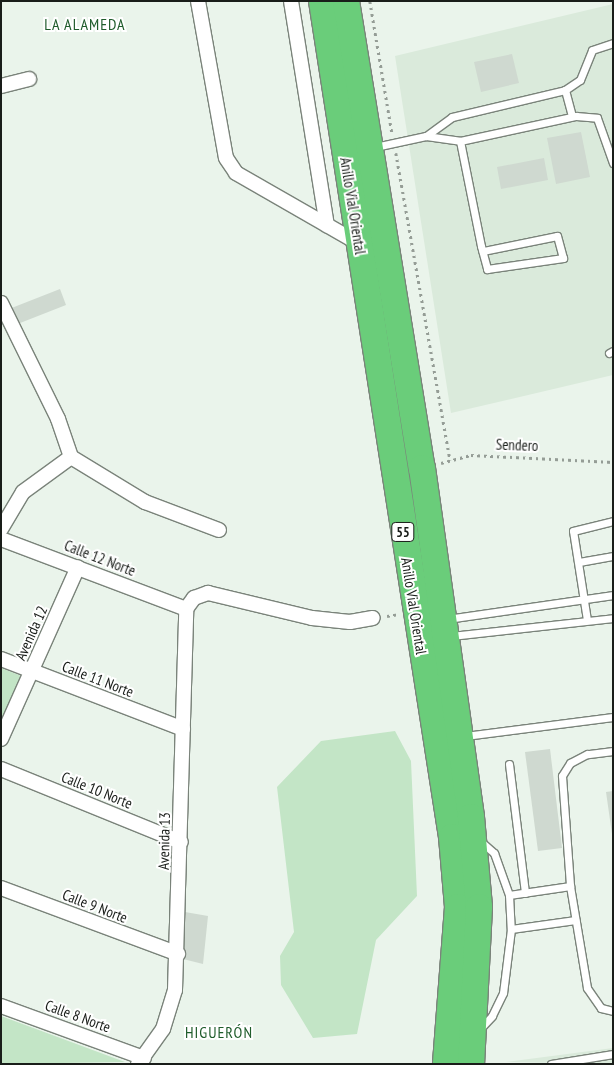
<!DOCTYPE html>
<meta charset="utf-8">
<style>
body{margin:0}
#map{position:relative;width:614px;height:1065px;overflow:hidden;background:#eaf4eb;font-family:"PT Sans Narrow",sans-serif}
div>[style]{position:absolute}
.built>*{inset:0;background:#daeadb}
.green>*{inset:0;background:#c3e5c6}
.building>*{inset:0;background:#cfd9d0}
.path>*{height:2.5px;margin-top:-1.25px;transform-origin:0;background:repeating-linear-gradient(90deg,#959d96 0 2.5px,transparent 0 6.5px)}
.roads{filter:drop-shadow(1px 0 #7a837a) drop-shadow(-1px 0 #7a837a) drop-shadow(0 1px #7a837a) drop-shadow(0 -1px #7a837a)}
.lane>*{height:7px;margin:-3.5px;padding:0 3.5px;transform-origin:3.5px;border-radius:3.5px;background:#fff}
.street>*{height:14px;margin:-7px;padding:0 7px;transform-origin:7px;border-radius:7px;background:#fff}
.highway>*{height:26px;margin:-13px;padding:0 13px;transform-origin:13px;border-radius:13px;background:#6acd7a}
span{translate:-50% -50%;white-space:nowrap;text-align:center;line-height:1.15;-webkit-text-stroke:4px #fff;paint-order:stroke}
.shield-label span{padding:1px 4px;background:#fff;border:1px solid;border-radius:4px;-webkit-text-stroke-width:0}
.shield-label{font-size:14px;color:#191d19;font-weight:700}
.street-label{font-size:15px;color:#191d19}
.neighbourhood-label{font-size:16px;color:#1f5c2b;letter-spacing:1px}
.frame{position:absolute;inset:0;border:2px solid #191d19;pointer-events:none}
</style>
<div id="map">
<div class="built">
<div style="clip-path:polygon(613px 4px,613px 375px,451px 413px,395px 56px)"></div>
<div style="clip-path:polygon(613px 1048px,613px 1064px,506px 1062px)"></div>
</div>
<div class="green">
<div style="clip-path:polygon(1px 668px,24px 677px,1px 723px)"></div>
<div style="clip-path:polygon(395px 731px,411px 761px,417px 896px,376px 940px,357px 1034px,313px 1038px,281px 985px,280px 956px,294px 932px,277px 787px,321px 741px)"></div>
<div style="clip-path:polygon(1px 1016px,125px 1062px,1px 1064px)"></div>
</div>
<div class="building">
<div style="clip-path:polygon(512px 54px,519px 83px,481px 92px,474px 62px)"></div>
<div style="clip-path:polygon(581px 132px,590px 177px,556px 184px,547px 138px)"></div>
<div style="clip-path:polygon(544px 158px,548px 180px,501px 189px,497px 167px)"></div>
<div style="clip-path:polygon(60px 289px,66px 305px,15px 325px,9px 309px)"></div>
<div style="clip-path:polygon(550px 749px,562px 848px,538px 851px,525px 752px)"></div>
<div style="clip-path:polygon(613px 791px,613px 833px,612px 834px,606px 792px)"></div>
<div style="clip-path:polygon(185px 912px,208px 916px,203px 964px,183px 959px)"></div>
</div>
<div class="path">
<div style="left:370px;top:1px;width:134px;rotate:80.5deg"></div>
<div style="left:396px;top:153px;width:312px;rotate:80deg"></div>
<div style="left:441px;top:463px;width:31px;rotate:-15deg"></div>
<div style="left:471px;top:455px;width:142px;rotate:2.8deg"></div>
<div style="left:387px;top:616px;width:12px;rotate:-9deg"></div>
</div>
<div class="roads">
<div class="lane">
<div style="left:565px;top:90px;width:27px;rotate:75deg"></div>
<div style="left:426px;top:136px;width:32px;rotate:-36deg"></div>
<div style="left:452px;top:117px;width:116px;rotate:-13.4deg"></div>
<div style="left:565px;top:90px;width:18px;rotate:-34deg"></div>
<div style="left:580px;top:80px;width:32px;rotate:-68deg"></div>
<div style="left:592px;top:50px;width:22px;rotate:-18deg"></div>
<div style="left:460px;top:141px;width:107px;rotate:78.7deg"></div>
<div style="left:481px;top:246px;width:24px;rotate:75deg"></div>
<div style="left:487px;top:269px;width:77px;rotate:-8.2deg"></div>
<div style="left:563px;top:258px;width:23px;rotate:-105deg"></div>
<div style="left:557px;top:236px;width:76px;rotate:168.5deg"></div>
<div style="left:375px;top:147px;width:52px;rotate:-12.2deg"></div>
<div style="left:426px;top:136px;width:34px;rotate:8deg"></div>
<div style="left:460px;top:141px;width:119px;rotate:-12.2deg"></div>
<div style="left:576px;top:116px;width:21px;rotate:5deg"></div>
<div style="left:597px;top:118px;width:48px;rotate:70.4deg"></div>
<div style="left:609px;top:353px;width:4px;rotate:-27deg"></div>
<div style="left:579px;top:562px;width:35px;rotate:-10deg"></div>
<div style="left:447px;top:619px;width:168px;rotate:-8.2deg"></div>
<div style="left:587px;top:620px;width:90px;rotate:-98.9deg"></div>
<div style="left:573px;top:531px;width:41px;rotate:-14deg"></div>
<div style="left:451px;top:636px;width:163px;rotate:-6.3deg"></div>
<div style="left:465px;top:736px;width:149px;rotate:-7.3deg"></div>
<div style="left:613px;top:751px;width:26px;rotate:173deg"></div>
<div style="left:587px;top:754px;width:19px;rotate:152deg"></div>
<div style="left:570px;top:763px;width:15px;rotate:122deg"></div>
<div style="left:562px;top:776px;width:110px;rotate:85.8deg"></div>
<div style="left:570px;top:886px;width:103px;rotate:80.5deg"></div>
<div style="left:587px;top:988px;width:24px;rotate:55deg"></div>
<div style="left:601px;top:1008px;width:12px;rotate:14deg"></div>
<div style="left:509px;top:764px;width:130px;rotate:82.9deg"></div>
<div style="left:479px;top:840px;width:20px;rotate:41deg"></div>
<div style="left:494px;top:853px;width:45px;rotate:70.3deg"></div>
<div style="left:509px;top:895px;width:34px;rotate:87deg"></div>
<div style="left:511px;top:929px;width:64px;rotate:97.1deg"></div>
<div style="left:503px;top:993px;width:25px;rotate:116deg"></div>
<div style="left:492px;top:1016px;width:16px;rotate:133deg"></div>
<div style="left:509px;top:895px;width:62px;rotate:-8.4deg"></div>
<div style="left:511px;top:929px;width:65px;rotate:-8deg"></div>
<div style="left:551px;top:1064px;width:63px;rotate:-9.2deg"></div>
</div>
<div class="street">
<div style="left:198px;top:1px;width:159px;rotate:79.9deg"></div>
<div style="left:226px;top:158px;width:18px;rotate:56deg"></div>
<div style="left:236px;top:173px;width:141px;rotate:29.8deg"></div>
<div style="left:291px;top:1px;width:227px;rotate:80.9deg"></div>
<div style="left:1px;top:86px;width:29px;rotate:-14deg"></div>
<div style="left:1px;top:303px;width:129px;rotate:63.8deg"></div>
<div style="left:58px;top:419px;width:40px;rotate:71.1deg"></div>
<div style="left:71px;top:457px;width:87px;rotate:31.3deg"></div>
<div style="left:145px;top:502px;width:79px;rotate:20.7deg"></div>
<div style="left:1px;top:529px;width:43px;rotate:-59.3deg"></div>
<div style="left:23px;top:492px;width:59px;rotate:-36.1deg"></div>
<div style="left:1px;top:539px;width:198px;rotate:20.7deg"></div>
<div style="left:186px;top:609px;width:14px;rotate:-54deg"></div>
<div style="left:194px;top:598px;width:15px;rotate:-20deg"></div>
<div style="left:208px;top:593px;width:107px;rotate:13.5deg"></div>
<div style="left:312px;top:618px;width:38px;rotate:6deg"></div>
<div style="left:350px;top:622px;width:23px;rotate:-10deg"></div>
<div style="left:1px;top:659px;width:195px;rotate:21deg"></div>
<div style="left:1px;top:739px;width:188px;rotate:-65.9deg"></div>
<div style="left:1px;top:769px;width:194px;rotate:22.1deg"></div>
<div style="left:1px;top:888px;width:189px;rotate:20.4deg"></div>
<div style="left:1px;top:1006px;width:152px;rotate:20deg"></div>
<div style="left:138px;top:1064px;width:43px;rotate:-54.5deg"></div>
<div style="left:163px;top:1029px;width:41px;rotate:-72.9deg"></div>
<div style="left:175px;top:990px;width:381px;rotate:-88.3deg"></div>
</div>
<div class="highway">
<div style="left:322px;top:1px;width:846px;rotate:81.16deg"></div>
<div style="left:452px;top:837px;width:70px;rotate:85.1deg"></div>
<div style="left:458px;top:907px;width:157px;rotate:94.4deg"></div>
<div style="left:346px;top:1px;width:473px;rotate:80.8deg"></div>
<div style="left:422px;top:468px;width:352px;rotate:82deg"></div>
<div style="left:471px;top:817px;width:90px;rotate:84.9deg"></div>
<div style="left:479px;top:907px;width:157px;rotate:92.9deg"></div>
</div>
</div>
<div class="shield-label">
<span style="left:403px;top:532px">55</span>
</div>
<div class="street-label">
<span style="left:353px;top:206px;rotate:81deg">Anillo Vial Oriental</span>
<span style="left:517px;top:445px;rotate:2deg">Sendero</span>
<span style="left:100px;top:558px;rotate:21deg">Calle 12 Norte</span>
<span style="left:414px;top:606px;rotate:81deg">Anillo Vial Oriental</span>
<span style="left:31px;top:633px;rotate:-66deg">Avenida 12</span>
<span style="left:98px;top:679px;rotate:21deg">Calle 11 Norte</span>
<span style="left:97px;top:790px;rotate:22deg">Calle 10 Norte</span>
<span style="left:164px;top:841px;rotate:-89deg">Avenida 13</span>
<span style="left:95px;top:906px;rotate:21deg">Calle 9 Norte</span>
<span style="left:78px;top:1016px;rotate:20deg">Calle 8 Norte</span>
</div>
<div class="neighbourhood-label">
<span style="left:85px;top:24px">LA ALAMEDA</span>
<span style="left:219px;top:1032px">HIGUERÓN</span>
</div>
<div class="frame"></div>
</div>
